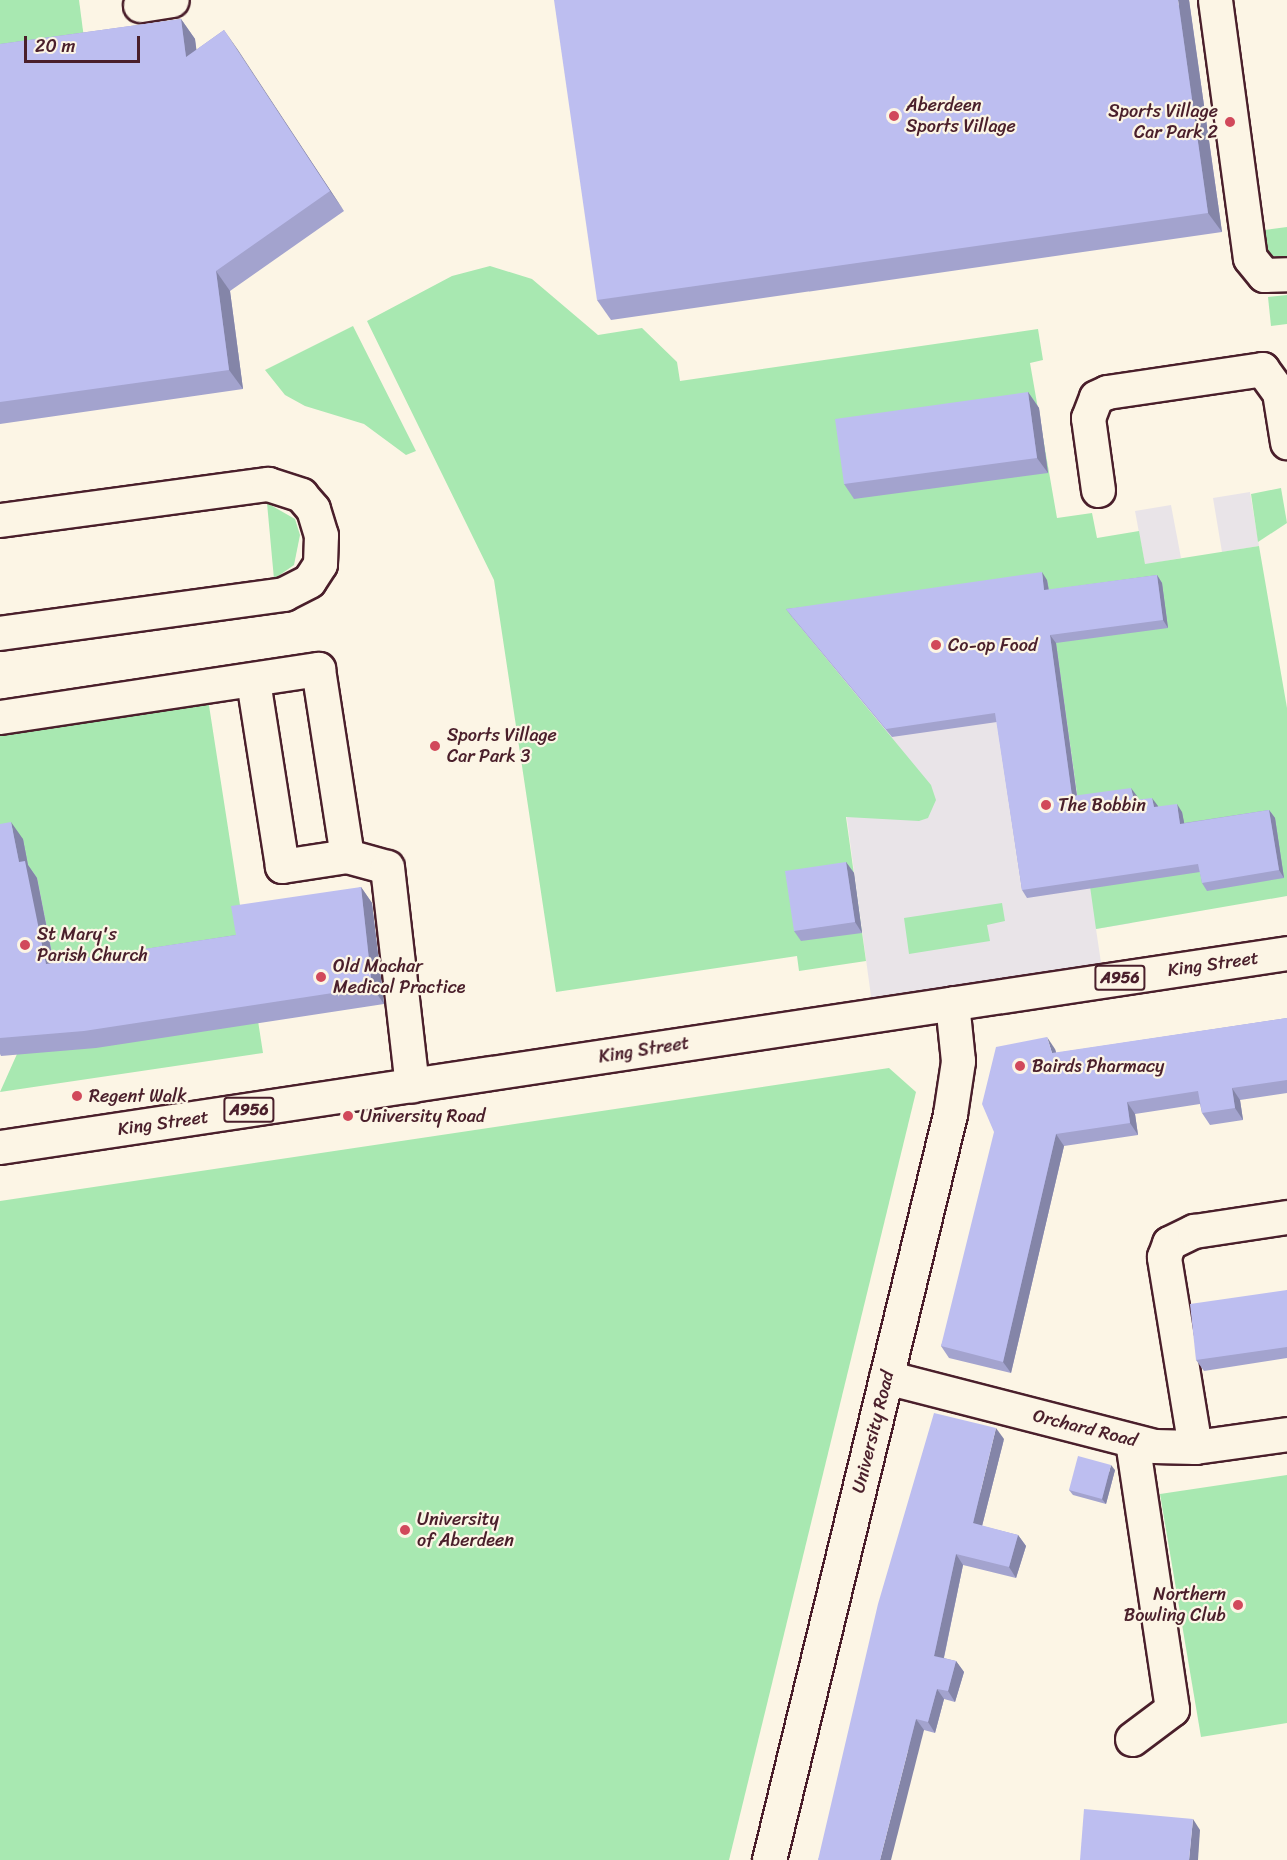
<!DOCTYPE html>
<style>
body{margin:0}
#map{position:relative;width:1287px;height:1860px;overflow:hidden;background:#fcf5e5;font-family:Sriracha,sans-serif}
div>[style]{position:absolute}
.built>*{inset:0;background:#e9e4e8}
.green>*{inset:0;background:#a8e8b1}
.roads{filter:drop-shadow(2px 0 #4a1f2b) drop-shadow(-2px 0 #4a1f2b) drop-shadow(0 2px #4a1f2b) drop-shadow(0 -2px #4a1f2b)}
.minor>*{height:33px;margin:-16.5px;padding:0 16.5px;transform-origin:16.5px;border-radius:16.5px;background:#fcf5e5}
.major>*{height:33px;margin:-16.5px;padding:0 16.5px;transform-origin:16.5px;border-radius:16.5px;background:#fcf5e5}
.wall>*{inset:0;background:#a3a3ce}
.shaded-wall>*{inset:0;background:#8485a8}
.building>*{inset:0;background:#bdbef0}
.dots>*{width:16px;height:16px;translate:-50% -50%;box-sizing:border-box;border:3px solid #fcf5e5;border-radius:50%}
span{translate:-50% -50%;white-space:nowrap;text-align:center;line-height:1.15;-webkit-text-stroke:4.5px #fcf5e5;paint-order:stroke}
.shield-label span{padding:2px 4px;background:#fcf5e5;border:2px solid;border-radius:4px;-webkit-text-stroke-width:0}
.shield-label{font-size:16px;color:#4a1f2b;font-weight:700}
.poi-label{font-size:18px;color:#4a1f2b}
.left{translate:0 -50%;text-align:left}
.right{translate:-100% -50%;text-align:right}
.street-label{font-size:18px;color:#4a1f2b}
.scale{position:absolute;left:24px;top:36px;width:116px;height:27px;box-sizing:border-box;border:3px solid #4a1f2b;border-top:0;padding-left:8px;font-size:18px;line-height:21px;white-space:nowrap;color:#4a1f2b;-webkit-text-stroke:4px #fcf5e5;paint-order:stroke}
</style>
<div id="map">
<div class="built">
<div style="clip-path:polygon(1250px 492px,1259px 546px,1222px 552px,1213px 498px)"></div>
<div style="clip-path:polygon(1171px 505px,1181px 558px,1145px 565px,1135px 511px)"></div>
<div style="clip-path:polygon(1057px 578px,1132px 923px,1096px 929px,1103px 976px,873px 1011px,837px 746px,792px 617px)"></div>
</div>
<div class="green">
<div style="clip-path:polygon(0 0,79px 0,85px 46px,0 59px)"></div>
<div style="clip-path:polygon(1287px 227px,1287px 257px,1261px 255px,1258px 231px)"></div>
<div style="clip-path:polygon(490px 266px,532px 279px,598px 335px,642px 328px,677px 362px,680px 381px,1038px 329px,1043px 360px,1030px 363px,1057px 518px,1092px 513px,1097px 538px,1139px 531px,1145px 564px,1259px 546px,1287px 708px,1287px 896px,1096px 929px,1047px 580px,792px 617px,931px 785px,936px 800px,928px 818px,919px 821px,846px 817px,866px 961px,799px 971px,797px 956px,556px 992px,494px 580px,367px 321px,452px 276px)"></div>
<div style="clip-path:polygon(1287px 295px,1287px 324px,1271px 326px,1268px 297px)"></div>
<div style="clip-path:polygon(353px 326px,416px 451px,406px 455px,364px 424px,305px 406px,285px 395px,265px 370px)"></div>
<div style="clip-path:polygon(1281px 488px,1287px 523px,1258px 542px,1251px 494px)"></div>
<div style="clip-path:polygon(267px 503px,295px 519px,300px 535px,294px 565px,274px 579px)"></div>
<div style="clip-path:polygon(208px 699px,263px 1053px,0 1092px,17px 1054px,63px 1010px,37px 878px,0 842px,0 732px)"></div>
<div style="clip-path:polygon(1002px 903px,1005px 921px,987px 925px,990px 941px,909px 954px,904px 918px)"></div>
<div style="clip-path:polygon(889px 1068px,916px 1092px,729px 1860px,0 1860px,0 1201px)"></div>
<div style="clip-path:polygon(1287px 1475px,1287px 1723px,1201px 1737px,1160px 1494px)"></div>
</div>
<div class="roads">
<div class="minor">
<div style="left:1215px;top:0;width:260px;rotate:82.3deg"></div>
<div style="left:1250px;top:258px;width:22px;rotate:51deg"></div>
<div style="left:1264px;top:275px;width:23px;rotate:-2deg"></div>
<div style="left:140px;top:5px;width:32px;rotate:-9deg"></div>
<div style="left:1098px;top:490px;width:73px;rotate:-97.9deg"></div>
<div style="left:1088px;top:418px;width:22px;rotate:-69deg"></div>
<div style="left:1096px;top:397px;width:12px;rotate:-24deg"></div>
<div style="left:1107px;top:392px;width:157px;rotate:-8.4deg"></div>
<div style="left:1262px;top:369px;width:29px;rotate:54deg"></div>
<div style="left:1279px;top:392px;width:51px;rotate:80.9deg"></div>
<div style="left:0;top:520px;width:270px;rotate:-7.7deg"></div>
<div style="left:268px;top:484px;width:35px;rotate:18deg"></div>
<div style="left:301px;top:495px;width:18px;rotate:49deg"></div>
<div style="left:313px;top:509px;width:27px;rotate:73deg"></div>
<div style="left:321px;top:535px;width:29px;rotate:92deg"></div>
<div style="left:320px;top:564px;width:20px;rotate:123deg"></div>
<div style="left:309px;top:581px;width:28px;rotate:153deg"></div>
<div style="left:284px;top:594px;width:287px;rotate:172.2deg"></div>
<div style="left:0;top:717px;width:322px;rotate:-8.6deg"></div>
<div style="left:318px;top:669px;width:189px;rotate:81.2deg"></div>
<div style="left:347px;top:856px;width:66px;rotate:171.3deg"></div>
<div style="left:282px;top:866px;width:188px;rotate:-98.9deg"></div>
<div style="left:347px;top:856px;width:41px;rotate:15.4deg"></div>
<div style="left:387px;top:867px;width:220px;rotate:83.5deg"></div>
<div style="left:886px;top:1377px;width:277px;rotate:14.4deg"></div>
<div style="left:1154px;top:1446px;width:41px;rotate:1.4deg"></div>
<div style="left:1195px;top:1447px;width:93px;rotate:-8deg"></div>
<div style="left:1132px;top:1441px;width:271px;rotate:81.5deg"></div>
<div style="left:1172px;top:1709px;width:50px;rotate:143.1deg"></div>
<div style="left:1195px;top:1447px;width:193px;rotate:-99.3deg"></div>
<div style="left:1164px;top:1257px;width:15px;rotate:-70deg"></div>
<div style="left:1169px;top:1243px;width:28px;rotate:-26deg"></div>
<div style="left:1194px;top:1231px;width:94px;rotate:-8.6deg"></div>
<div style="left:769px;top:1860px;width:768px;rotate:-76.36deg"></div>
<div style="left:950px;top:1114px;width:54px;rotate:-81.4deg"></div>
<div style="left:958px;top:1061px;width:58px;rotate:-95.9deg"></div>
</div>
<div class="major">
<div style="left:0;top:1147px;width:1302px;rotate:-8.57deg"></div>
</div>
</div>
<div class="wall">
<div style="clip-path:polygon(1189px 0,1222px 232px,611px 320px,597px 300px)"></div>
<div style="clip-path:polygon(181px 19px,195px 39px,196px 50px,224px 30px,344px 211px,230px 291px,243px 389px,0 424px,0 44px)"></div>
<div style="clip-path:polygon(1028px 392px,1039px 408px,1048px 473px,854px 499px,844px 484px)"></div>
<div style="clip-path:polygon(1157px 575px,1162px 583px,1168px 628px,1056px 643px,1077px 796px,1137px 796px,1138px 800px,1158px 806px,1158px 807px,1182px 812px,1184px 823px,1269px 810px,1275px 818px,1284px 878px,1207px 891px,1202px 883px,1200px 872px,1027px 898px,1022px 890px,997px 722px,892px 737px,792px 617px,786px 609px,1047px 580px,1049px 590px)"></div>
<div style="clip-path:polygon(0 824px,23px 839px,28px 865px,37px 878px,54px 963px,236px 935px,361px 887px,372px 903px,384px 1004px,96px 1048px,1px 1056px,0 1054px)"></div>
<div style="clip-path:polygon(846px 862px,854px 873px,862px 933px,801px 941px,794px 931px)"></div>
<div style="clip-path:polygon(1287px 1018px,1287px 1093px,1240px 1100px,1243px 1120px,1210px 1125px,1202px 1113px,1200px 1104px,1135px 1114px,1138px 1135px,1064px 1146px,1011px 1373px,949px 1358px,941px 1346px,1055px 1049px,1056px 1053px)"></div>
<div style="clip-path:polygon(1287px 1290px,1287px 1358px,1204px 1371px,1196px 1360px)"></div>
<div style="clip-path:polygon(1004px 1439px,982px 1526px,1018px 1535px,1026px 1546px,1016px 1578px,963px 1565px,944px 1658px,956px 1661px,964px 1672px,955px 1702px,944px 1699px,935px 1733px,924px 1730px,818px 1860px)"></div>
<div style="clip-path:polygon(1115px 1470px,1106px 1504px,1073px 1495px,1069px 1490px)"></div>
</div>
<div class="shaded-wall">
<div style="clip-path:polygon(1178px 0,1189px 0,1222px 232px,1208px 213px)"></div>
<div style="clip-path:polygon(181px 19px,195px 39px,200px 76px,186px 57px)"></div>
<div style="clip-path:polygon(224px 30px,238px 50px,344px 211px,330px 191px)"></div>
<div style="clip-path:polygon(216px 271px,230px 291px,243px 389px,229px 370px)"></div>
<div style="clip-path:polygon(1028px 392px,1039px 408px,1048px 473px,1037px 458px)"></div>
<div style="clip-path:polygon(1042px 572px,1047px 580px,1050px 598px,1044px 590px)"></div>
<div style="clip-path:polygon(1157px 575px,1162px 583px,1168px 628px,1163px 620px)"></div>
<div style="clip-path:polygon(1050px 635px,1056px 643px,1078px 804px,1072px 796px)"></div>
<div style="clip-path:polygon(1131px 788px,1137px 796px,1139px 808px,1134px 800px)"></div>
<div style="clip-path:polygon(1152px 798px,1158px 806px,1159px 815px,1154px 807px)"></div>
<div style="clip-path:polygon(1177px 804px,1182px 812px,1186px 832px,1180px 824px)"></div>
<div style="clip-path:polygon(1269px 810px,1275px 818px,1284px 878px,1279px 870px)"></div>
<div style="clip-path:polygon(11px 822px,23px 839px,28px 865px,37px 878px,57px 981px,46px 964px,19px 862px)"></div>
<div style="clip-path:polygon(846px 862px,854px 873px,862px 933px,855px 922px)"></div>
<div style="clip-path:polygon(361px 887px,372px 903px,384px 1004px,372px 987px)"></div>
<div style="clip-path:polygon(1047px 1037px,1055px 1049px,1060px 1065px,1052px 1053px)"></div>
<div style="clip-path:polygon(1232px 1088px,1240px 1100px,1243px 1120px,1235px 1108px)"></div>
<div style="clip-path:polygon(1127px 1102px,1135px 1114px,1138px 1135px,1130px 1123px)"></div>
<div style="clip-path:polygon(1056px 1134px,1064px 1146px,1011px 1373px,1003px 1362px)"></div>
<div style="clip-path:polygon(996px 1428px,1004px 1439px,980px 1534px,973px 1523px)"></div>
<div style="clip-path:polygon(1111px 1465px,1115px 1470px,1106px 1504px,1102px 1499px)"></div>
<div style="clip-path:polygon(1018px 1535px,1026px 1546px,1016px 1578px,1009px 1567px)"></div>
<div style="clip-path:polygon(956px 1554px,963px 1565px,942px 1666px,934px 1656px)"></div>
<div style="clip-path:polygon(956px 1661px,964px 1672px,955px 1702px,948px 1691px)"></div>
<div style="clip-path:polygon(937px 1689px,944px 1699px,935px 1733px,928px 1722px)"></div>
<div style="clip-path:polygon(916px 1719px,924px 1730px,891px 1860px,880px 1860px)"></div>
<div style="clip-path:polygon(1193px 1819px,1200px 1830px,1198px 1860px,1189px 1860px)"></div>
</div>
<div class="building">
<div style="clip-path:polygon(554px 0,1178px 0,1208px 213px,597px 300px)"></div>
<div style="clip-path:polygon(181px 19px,186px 57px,224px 30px,330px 191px,216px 271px,229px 370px,0 402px,0 44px)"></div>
<div style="clip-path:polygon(1028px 392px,1037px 458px,844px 484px,835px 419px)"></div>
<div style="clip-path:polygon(1042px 572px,1044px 590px,1157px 575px,1163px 620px,1050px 635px,1072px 796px,1131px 788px,1134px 800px,1152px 798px,1154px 807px,1177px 804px,1180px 824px,1269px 810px,1279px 870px,1202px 883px,1198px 864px,1022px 890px,995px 713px,886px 729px,786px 609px)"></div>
<div style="clip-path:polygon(11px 822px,19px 862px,25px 861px,46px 964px,236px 935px,231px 906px,361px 887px,372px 987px,84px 1031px,0 1038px,0 824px)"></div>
<div style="clip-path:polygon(846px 862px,855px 922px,794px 931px,785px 871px)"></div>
<div style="clip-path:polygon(1287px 1018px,1287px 1080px,1232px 1088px,1235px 1108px,1202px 1113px,1198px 1091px,1127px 1102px,1130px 1123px,1056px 1134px,1003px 1362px,941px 1346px,994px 1132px,982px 1104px,996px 1047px,1047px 1037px,1052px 1053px)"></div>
<div style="clip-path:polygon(1287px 1290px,1287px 1347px,1196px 1360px,1190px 1304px)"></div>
<div style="clip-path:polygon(934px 1413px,996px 1428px,973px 1523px,1018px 1535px,1009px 1567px,956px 1554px,934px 1656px,956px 1661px,948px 1691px,937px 1689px,928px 1722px,916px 1719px,880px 1860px,818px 1860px,878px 1604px)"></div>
<div style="clip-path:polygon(1078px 1456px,1111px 1465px,1102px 1499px,1069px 1490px)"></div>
<div style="clip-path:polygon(1084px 1809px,1193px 1819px,1189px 1860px,1080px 1860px)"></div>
</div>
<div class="dots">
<div style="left:894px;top:116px;background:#d1495b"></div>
<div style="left:1230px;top:122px;background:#d1495b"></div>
<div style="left:936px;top:645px;background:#d1495b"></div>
<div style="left:435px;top:746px;background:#d1495b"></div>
<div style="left:1046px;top:805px;background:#d1495b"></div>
<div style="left:25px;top:945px;background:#d1495b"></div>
<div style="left:321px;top:977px;background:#d1495b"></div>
<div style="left:1020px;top:1066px;background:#d1495b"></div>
<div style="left:77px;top:1096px;background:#d1495b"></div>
<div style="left:348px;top:1116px;background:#d1495b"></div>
<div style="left:405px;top:1530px;background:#d1495b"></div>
<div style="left:1238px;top:1605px;background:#d1495b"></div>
</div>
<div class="shield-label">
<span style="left:1120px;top:978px">A956</span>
<span style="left:249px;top:1110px">A956</span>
</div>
<div class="poi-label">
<span class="left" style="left:906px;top:116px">Aberdeen<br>Sports Village</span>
<span class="right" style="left:1218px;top:122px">Sports Village<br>Car Park 2</span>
<span class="left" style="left:948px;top:645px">Co-op Food</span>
<span class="left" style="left:447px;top:746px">Sports Village<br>Car Park 3</span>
<span class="left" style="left:1058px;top:805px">The Bobbin</span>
<span class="left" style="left:37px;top:945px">St Mary's<br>Parish Church</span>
<span class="left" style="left:333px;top:977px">Old Machar<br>Medical Practice</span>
<span class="left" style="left:1032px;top:1066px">Bairds Pharmacy</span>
<span class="left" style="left:89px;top:1096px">Regent Walk</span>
<span class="left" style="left:360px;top:1116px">University Road</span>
<span class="left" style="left:417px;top:1530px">University<br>of Aberdeen</span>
<span class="right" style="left:1226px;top:1605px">Northern<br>Bowling Club</span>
</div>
<div class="street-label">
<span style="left:1213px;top:964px;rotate:-8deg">King Street</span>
<span style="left:644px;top:1050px;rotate:-9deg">King Street</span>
<span style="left:163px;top:1123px;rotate:-8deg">King Street</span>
<span style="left:1085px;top:1428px;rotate:14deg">Orchard Road</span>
<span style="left:873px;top:1432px;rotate:-76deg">University Road</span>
</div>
<div class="scale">20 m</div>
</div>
